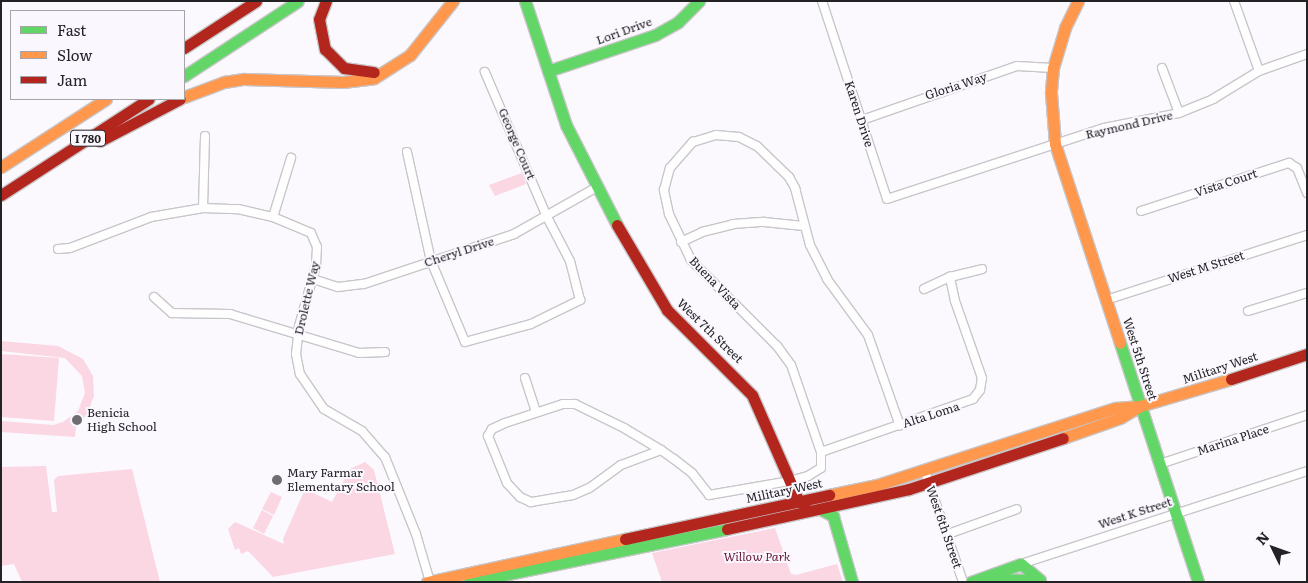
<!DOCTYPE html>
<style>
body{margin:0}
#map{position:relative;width:1308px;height:583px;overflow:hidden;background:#fbf9fd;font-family:Literata,serif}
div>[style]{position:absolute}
.green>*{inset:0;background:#fbd6e3}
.roads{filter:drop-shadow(1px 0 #c8c6c9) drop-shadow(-1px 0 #c8c6c9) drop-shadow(0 1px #c8c6c9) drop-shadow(0 -1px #c8c6c9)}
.street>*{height:8px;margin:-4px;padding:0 4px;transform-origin:4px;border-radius:4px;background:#fefeff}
.fast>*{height:11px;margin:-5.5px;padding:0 5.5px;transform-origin:5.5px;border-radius:5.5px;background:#63d668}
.slow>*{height:11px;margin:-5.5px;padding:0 5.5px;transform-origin:5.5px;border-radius:5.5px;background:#ff974d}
.jam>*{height:11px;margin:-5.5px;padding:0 5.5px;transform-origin:5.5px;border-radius:5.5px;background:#b3261e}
.dots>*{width:14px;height:14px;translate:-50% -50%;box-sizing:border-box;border:2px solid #fbf7ff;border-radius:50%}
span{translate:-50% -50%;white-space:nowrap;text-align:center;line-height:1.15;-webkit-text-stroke:4px #fbf7ff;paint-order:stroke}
.shield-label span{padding:1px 4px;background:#fbf7ff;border:1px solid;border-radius:4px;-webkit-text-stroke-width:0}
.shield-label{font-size:11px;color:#232225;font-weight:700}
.street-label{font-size:12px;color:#232225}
.poi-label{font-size:12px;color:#232225}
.left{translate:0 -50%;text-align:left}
.park-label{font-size:12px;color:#671739;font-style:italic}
.frame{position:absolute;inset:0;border:2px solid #232225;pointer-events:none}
.legend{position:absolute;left:10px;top:10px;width:175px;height:90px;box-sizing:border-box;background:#fbf7ff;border:1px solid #a5a2a8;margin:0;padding:6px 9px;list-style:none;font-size:15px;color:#232225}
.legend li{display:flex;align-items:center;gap:10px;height:25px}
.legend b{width:25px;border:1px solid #a5a2a8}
.north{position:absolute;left:1248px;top:523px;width:50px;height:50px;-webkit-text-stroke:4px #fbf7ff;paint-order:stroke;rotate:312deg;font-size:14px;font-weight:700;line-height:20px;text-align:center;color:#232225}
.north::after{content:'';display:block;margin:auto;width:18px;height:22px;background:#232225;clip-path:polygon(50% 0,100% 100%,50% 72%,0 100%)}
</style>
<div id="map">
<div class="green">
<div style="clip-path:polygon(522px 173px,526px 184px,495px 196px,489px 185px)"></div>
<div style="clip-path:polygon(1px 341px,58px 346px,83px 359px,93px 376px,94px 396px,87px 414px,76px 427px,75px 437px,1px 432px,1px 421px,53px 425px,63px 422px,78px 411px,85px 393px,82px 376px,65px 358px,1px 351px)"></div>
<div style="clip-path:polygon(1px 354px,59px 358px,54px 421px,1px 417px)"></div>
<div style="clip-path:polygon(365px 462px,374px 470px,395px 554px,273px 577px,248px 551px,241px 554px,239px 548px,235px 550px,228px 529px,235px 522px,284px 544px,283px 539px,305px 489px,332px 502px,350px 469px)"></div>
<div style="clip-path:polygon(46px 466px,52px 512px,57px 512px,54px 480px,58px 476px,132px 469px,160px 582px,22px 582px,14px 564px,1px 566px,1px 467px)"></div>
<div style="clip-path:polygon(271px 492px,282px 497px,274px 515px,262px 509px)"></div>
<div style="clip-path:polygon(262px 510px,273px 516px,264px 534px,253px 528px)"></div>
<div style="clip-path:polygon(775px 528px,791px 574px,796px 575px,837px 564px,843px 582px,662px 582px,652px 553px)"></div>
</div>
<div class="roads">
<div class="street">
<div style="left:822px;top:1px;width:208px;rotate:71.8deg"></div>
<div style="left:887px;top:199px;width:228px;rotate:-18.1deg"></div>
<div style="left:1104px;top:128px;width:76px;rotate:-11.3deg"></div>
<div style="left:1179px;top:113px;width:37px;rotate:-22deg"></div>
<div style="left:1213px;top:99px;width:54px;rotate:-31.3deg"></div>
<div style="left:1259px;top:71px;width:51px;rotate:-19.5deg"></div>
<div style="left:1234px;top:1px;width:74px;rotate:70.3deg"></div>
<div style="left:1162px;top:68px;width:48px;rotate:69.3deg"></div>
<div style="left:862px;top:120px;width:164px;rotate:-19.2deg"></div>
<div style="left:1017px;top:66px;width:36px;rotate:3deg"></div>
<div style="left:407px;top:152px;width:112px;rotate:77.6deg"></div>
<div style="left:431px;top:261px;width:88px;rotate:67.2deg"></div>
<div style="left:465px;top:342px;width:68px;rotate:-15.3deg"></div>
<div style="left:531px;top:324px;width:55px;rotate:-26.1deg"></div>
<div style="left:580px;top:300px;width:40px;rotate:-104.4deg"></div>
<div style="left:570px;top:261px;width:50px;rotate:-117.6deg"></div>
<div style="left:547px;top:217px;width:158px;rotate:-113.2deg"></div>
<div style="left:203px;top:208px;width:72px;rotate:-88.4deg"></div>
<div style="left:1141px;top:211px;width:156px;rotate:-18deg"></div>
<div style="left:1289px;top:163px;width:9px;rotate:32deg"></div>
<div style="left:1297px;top:168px;width:27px;rotate:68deg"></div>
<div style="left:273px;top:217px;width:62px;rotate:-73deg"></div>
<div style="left:681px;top:242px;width:23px;rotate:-25deg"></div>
<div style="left:702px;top:232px;width:32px;rotate:-14deg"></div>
<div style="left:733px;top:224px;width:31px;rotate:-4deg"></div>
<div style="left:764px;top:222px;width:40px;rotate:5.7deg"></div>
<div style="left:58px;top:249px;width:12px;rotate:-5deg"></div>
<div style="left:70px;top:248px;width:87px;rotate:-20.9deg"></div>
<div style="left:151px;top:217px;width:53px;rotate:-9.8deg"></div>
<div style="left:203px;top:208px;width:35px;rotate:2deg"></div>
<div style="left:238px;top:209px;width:36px;rotate:13deg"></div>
<div style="left:273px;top:217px;width:41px;rotate:22.8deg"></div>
<div style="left:311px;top:233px;width:15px;rotate:67deg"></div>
<div style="left:317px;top:247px;width:19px;rotate:93deg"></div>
<div style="left:316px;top:266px;width:62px;rotate:105.8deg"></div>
<div style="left:299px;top:326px;width:28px;rotate:96deg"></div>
<div style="left:296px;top:354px;width:20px;rotate:79deg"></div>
<div style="left:300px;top:374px;width:42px;rotate:55.6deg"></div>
<div style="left:324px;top:409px;width:44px;rotate:30.1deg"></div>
<div style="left:362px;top:431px;width:35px;rotate:49deg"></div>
<div style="left:385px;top:457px;width:83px;rotate:68.1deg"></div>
<div style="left:416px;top:534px;width:50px;rotate:73.7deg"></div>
<div style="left:313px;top:279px;width:26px;rotate:18deg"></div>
<div style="left:338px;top:287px;width:26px;rotate:-7deg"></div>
<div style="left:364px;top:284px;width:158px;rotate:-18.4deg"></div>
<div style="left:514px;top:234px;width:95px;rotate:-29.5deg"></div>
<div style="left:924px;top:289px;width:29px;rotate:-25deg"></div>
<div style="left:950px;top:277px;width:33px;rotate:-14deg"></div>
<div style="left:154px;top:297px;width:24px;rotate:42deg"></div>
<div style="left:172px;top:313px;width:58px;rotate:1deg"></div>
<div style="left:230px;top:314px;width:135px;rotate:16.8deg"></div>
<div style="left:359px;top:353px;width:26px;rotate:-2deg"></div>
<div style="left:1106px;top:300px;width:211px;rotate:-17.9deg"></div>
<div style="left:1248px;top:311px;width:62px;rotate:-17deg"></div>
<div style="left:525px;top:378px;width:36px;rotate:72deg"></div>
<div style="left:661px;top:450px;width:43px;rotate:159.4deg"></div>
<div style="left:621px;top:465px;width:39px;rotate:144deg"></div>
<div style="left:589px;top:488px;width:17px;rotate:156deg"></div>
<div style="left:573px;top:495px;width:43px;rotate:170.5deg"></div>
<div style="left:531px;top:502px;width:12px;rotate:-156deg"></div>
<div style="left:520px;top:497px;width:19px;rotate:-133deg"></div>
<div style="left:507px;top:483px;width:51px;rotate:-112deg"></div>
<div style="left:488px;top:436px;width:8px;rotate:-60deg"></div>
<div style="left:492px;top:429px;width:14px;rotate:-25deg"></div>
<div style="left:505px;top:423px;width:61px;rotate:-18.1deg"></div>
<div style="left:563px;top:404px;width:12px"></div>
<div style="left:575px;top:404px;width:55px;rotate:26.1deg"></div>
<div style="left:624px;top:428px;width:43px;rotate:30.7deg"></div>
<div style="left:661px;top:450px;width:16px;rotate:35deg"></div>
<div style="left:674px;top:459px;width:23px;rotate:38deg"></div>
<div style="left:692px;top:473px;width:28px;rotate:52deg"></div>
<div style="left:709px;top:495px;width:81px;rotate:-9.9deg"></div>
<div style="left:789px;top:481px;width:20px;rotate:-15deg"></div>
<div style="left:808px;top:476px;width:15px;rotate:-32deg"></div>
<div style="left:821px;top:468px;width:16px;rotate:-90deg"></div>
<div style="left:821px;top:452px;width:92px;rotate:-109deg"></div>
<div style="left:791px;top:365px;width:24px;rotate:-126deg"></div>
<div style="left:777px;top:346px;width:122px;rotate:-135deg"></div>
<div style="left:691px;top:260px;width:51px;rotate:-115.6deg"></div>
<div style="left:669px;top:214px;width:25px;rotate:-102deg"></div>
<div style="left:664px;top:190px;width:23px;rotate:-75deg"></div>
<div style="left:670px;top:168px;width:35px;rotate:-49deg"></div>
<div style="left:693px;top:142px;width:24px;rotate:-17deg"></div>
<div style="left:716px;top:135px;width:23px;rotate:5deg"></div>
<div style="left:739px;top:137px;width:20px;rotate:27deg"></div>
<div style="left:757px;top:146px;width:45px;rotate:44.1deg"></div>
<div style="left:789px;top:177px;width:13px;rotate:61deg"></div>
<div style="left:795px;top:188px;width:59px;rotate:75.3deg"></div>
<div style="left:810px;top:245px;width:38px;rotate:63deg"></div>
<div style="left:827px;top:279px;width:69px;rotate:53.8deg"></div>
<div style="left:868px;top:335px;width:96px;rotate:70.6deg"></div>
<div style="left:821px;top:452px;width:161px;rotate:-19.2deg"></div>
<div style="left:973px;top:399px;width:11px;rotate:-52deg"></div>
<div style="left:980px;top:390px;width:12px;rotate:-81deg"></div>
<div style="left:982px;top:378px;width:82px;rotate:-109.3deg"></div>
<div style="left:955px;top:301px;width:25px;rotate:-102deg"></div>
<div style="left:1160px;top:464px;width:155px;rotate:-18.4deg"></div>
<div style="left:925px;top:472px;width:116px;rotate:70.9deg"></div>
<div style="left:948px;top:534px;width:73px;rotate:-19.9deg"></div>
<div style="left:1021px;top:564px;width:301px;rotate:-18deg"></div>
</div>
<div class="fast">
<div style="left:525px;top:1px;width:131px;rotate:71.7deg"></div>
<div style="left:566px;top:125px;width:112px;rotate:63deg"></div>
<div style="left:548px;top:71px;width:113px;rotate:-18.6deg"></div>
<div style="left:655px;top:35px;width:26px;rotate:-29deg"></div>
<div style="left:678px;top:22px;width:30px;rotate:-45deg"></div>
<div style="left:184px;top:76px;width:136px;rotate:-33.3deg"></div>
<div style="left:1120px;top:343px;width:251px;rotate:71.9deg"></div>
<div style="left:820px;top:509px;width:15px;rotate:28deg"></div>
<div style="left:833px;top:516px;width:69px;rotate:73.9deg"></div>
<div style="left:991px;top:579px;width:48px;rotate:1.2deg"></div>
<div style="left:469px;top:582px;width:263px;rotate:-11.6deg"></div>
<div style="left:971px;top:582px;width:53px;rotate:-19.8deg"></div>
<div style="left:1021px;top:564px;width:25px;rotate:40deg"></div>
</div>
<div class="slow">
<div style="left:1078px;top:1px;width:30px;rotate:116deg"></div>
<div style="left:1065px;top:28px;width:42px;rotate:106.7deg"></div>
<div style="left:1053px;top:68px;width:25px;rotate:95deg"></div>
<div style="left:1051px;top:93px;width:51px;rotate:85.5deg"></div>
<div style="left:1055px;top:144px;width:209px;rotate:71.9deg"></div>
<div style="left:184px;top:97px;width:43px;rotate:-20.6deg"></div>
<div style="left:224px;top:82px;width:20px;rotate:-9deg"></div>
<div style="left:244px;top:79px;width:99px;rotate:1.7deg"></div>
<div style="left:343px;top:82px;width:31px;rotate:-7deg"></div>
<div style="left:374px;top:78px;width:43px;rotate:-32.6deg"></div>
<div style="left:410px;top:55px;width:69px;rotate:-51.5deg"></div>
<div style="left:1px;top:167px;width:125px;rotate:-32.9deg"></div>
<div style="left:1063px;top:438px;width:60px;rotate:-19.3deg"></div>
<div style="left:1120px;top:418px;width:21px;rotate:-31deg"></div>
<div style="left:829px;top:495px;width:49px;rotate:-11.8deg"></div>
<div style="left:877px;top:485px;width:251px;rotate:-17.9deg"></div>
<div style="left:1116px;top:408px;width:24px;rotate:-5deg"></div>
<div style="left:1140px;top:406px;width:95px;rotate:-16.5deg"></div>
<div style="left:427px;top:582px;width:203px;rotate:-12.3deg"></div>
</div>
<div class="jam">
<div style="left:326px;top:1px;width:19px;rotate:111deg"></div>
<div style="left:319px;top:19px;width:31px;rotate:79deg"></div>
<div style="left:325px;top:49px;width:27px;rotate:45deg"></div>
<div style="left:344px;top:68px;width:30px;rotate:8deg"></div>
<div style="left:184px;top:48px;width:86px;rotate:-33.1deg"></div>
<div style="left:100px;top:141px;width:90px;rotate:-27.7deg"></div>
<div style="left:1px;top:195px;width:176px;rotate:-33deg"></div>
<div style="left:617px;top:225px;width:99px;rotate:59.5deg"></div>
<div style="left:667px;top:310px;width:120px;rotate:45deg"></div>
<div style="left:752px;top:395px;width:117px;rotate:66.3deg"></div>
<div style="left:799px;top:502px;width:6px;rotate:18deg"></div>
<div style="left:1231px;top:379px;width:80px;rotate:-18.2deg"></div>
<div style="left:727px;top:529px;width:186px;rotate:-12.4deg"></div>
<div style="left:909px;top:489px;width:162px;rotate:-18.3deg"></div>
<div style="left:625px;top:539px;width:209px;rotate:-12.2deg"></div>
</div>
</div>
<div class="dots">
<div style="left:77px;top:420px;background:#6f6d71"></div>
<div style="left:277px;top:480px;background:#6f6d71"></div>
</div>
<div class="shield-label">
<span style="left:88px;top:138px">I 780</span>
</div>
<div class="street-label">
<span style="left:624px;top:31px;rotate:-20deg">Lori Drive</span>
<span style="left:956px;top:86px;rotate:-18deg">Gloria Way</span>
<span style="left:859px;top:114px;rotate:72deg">Karen Drive</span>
<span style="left:1129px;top:125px;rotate:-13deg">Raymond Drive</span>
<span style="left:517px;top:144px;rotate:67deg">George Court</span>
<span style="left:1226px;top:183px;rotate:-18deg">Vista Court</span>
<span style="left:459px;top:252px;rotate:-18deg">Cheryl Drive</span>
<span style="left:1206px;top:267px;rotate:-18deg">West M Street</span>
<span style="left:715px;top:283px;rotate:46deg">Buena Vista</span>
<span style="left:307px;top:298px;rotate:-77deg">Drolette Way</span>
<span style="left:710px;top:331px;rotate:44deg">West 7th Street</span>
<span style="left:1140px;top:359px;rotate:72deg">West 5th Street</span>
<span style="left:1220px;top:368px;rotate:-18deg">Military West</span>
<span style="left:931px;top:415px;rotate:-18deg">Alta Loma</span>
<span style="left:1233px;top:440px;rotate:-18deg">Marina Place</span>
<span style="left:784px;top:491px;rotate:-12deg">Military West</span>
<span style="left:1135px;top:513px;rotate:-18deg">West K Street</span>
<span style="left:944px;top:527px;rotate:71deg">West 6th Street</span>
</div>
<div class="poi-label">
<span class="left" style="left:87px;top:420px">Benicia<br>High School</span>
<span class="left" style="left:287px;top:480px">Mary Farmar<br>Elementary School</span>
</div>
<div class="park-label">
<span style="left:757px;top:557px">Willow Park</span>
</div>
<div class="frame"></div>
<ul class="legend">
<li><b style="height:6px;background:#63d668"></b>Fast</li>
<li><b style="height:6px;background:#ff974d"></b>Slow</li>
<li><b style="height:6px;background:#b3261e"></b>Jam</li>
</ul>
<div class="north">N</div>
</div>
